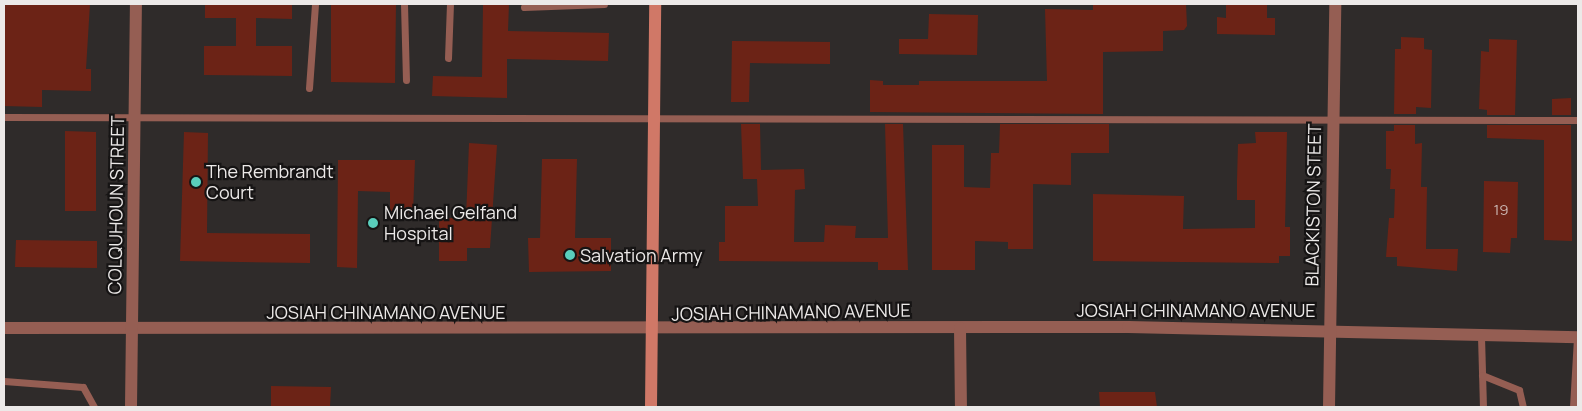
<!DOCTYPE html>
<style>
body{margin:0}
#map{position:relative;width:1582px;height:411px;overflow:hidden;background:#2f2b2a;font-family:Manrope,sans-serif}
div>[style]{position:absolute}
.building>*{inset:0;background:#6c2316}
.lane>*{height:7px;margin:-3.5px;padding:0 3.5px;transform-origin:3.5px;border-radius:3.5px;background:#955e53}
.street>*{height:12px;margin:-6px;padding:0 6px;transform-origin:6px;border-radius:6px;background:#955e53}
.secondary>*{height:12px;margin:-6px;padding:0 6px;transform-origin:6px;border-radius:6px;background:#d07867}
.dots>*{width:14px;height:14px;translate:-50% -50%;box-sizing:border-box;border:2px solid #161414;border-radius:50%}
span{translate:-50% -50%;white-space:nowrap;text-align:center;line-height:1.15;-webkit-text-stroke:4.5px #161414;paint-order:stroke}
.number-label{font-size:15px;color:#ccb8b4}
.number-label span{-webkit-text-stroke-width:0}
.poi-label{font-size:18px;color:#ece9e8}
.left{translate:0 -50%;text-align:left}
.street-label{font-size:18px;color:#ece9e8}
.frame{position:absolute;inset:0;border:5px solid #ece9e8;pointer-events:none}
</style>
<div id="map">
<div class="building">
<div style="clip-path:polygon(4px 4px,90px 4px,86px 69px,91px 69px,91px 91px,42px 90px,42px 107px,4px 106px)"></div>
<div style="clip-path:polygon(205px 4px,292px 4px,292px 19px,256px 18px,256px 46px,292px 46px,292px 76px,204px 75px,204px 46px,236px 46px,236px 18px,205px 18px)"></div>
<div style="clip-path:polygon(331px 4px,396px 4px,395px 83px,331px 82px)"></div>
<div style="clip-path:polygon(483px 4px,509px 4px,508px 31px,609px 33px,608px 61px,507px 59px,507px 98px,432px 96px,433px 76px,482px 77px)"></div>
<div style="clip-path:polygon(1093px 4px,1186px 4px,1187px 26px,1184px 30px,1163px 31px,1163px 51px,1103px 52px,1103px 114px,870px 112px,870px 80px,883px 81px,883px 85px,919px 85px,919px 81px,1047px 81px,1045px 9px,1093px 10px)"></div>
<div style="clip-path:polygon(1226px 5px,1267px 5px,1267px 18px,1275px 18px,1275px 35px,1217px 34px,1217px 17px,1226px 18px)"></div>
<div style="clip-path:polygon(929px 14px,978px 15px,977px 55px,899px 54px,899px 39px,928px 39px)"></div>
<div style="clip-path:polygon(1401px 37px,1424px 38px,1424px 49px,1432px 50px,1431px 108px,1416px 107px,1416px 114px,1394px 114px,1395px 49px,1401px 49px)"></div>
<div style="clip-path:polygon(1489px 39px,1517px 40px,1515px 115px,1487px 115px,1487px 110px,1479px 109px,1481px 51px,1489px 52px)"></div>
<div style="clip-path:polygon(732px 41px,830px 42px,830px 64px,750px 63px,749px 102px,731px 102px)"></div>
<div style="clip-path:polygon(1571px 98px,1571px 115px,1552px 115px,1552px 99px)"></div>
<div style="clip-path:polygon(741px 124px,760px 124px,761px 170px,804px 169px,805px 189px,795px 190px,794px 242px,824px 242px,825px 225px,856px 226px,855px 238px,888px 238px,885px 124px,903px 124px,908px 270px,878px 270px,878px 262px,719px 261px,719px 242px,725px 242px,725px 206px,758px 206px,757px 179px,743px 179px)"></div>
<div style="clip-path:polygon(1000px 124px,1109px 124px,1109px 153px,1071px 153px,1071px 185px,1033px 184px,1033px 249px,1008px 249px,1008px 242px,975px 241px,975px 270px,932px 270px,932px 145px,964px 145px,964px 187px,990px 188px,991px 153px,999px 153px)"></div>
<div style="clip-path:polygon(1394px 125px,1415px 125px,1415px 144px,1422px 143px,1421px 187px,1427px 187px,1426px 249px,1458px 249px,1457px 271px,1397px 266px,1397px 257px,1386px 257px,1389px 218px,1394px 218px,1395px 189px,1390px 189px,1391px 169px,1386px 169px,1386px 131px,1394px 131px)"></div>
<div style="clip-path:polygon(1487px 125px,1571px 125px,1572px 241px,1544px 240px,1544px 140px,1487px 138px)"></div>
<div style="clip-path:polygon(65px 131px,96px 132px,96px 211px,65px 211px)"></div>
<div style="clip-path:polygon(184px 132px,208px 133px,207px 233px,310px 234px,310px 263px,180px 261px)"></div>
<div style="clip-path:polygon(1255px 132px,1287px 132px,1285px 227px,1290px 227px,1290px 256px,1279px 256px,1279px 263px,1093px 261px,1093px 194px,1184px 196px,1183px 229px,1255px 228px,1255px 200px,1237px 200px,1237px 181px,1238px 144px,1256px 143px)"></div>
<div style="clip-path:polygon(469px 143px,497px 145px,490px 248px,467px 248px,467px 261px,439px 261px,439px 218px,466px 218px)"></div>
<div style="clip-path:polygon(542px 159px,577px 159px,575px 238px,611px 238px,611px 271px,529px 272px,528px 238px,540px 238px)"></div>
<div style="clip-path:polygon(338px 160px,415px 160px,413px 213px,390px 212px,390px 192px,358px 191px,357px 268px,337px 267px)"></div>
<div style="clip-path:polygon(1484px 181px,1518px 182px,1517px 238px,1511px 238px,1510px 253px,1483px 252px)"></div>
<div style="clip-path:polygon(16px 240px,97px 241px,97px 268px,15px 267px)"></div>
<div style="clip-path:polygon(271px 386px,331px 387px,330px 407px,271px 407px)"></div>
<div style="clip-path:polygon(1099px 392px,1155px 392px,1157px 407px,1100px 407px)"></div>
</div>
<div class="lane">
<div style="left:404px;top:4px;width:76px;rotate:88.5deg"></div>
<div style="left:524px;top:7px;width:80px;rotate:-2.1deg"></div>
<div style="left:448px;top:58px;width:54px;rotate:-87.9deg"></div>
<div style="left:309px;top:88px;width:84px;rotate:-85.9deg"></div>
<div style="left:4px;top:117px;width:1574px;rotate:0.11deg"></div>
<div style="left:1481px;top:336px;width:71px;rotate:88.4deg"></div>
<div style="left:1482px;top:375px;width:40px;rotate:22deg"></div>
<div style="left:1519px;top:390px;width:17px;rotate:77deg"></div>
<div style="left:4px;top:381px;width:79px;rotate:4.3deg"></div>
<div style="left:83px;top:387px;width:23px;rotate:61deg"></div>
<div style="left:1573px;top:407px;width:70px;rotate:-86.7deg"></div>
</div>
<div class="street">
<div style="left:4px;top:328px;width:1124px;rotate:-0.05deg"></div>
<div style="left:1128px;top:327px;width:450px;rotate:1.3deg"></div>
<div style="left:960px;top:328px;width:79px;rotate:89.3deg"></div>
<div style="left:131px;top:407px;width:403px;rotate:-89.3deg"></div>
<div style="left:1329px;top:407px;width:403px;rotate:-89.1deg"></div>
</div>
<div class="secondary">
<div style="left:651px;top:407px;width:403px;rotate:-89.4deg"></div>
</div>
<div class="dots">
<div style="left:196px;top:182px;background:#5acebc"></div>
<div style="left:373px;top:223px;background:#5acebc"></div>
<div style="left:570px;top:255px;background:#5acebc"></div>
</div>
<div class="number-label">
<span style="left:1501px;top:210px">19</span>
</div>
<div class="poi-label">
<span class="left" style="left:206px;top:182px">The Rembrandt<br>Court</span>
<span class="left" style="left:384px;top:223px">Michael Gelfand<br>Hospital</span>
<span class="left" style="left:580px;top:255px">Salvation Army</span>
</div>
<div class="street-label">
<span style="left:116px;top:205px;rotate:-89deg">COLQUHOUN STREET</span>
<span style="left:1313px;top:205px;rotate:-89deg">BLACKISTON STEET</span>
<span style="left:1196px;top:310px">JOSIAH CHINAMANO AVENUE</span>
<span style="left:386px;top:312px">JOSIAH CHINAMANO AVENUE</span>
<span style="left:791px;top:312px;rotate:-1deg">JOSIAH CHINAMANO AVENUE</span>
</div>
<div class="frame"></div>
</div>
